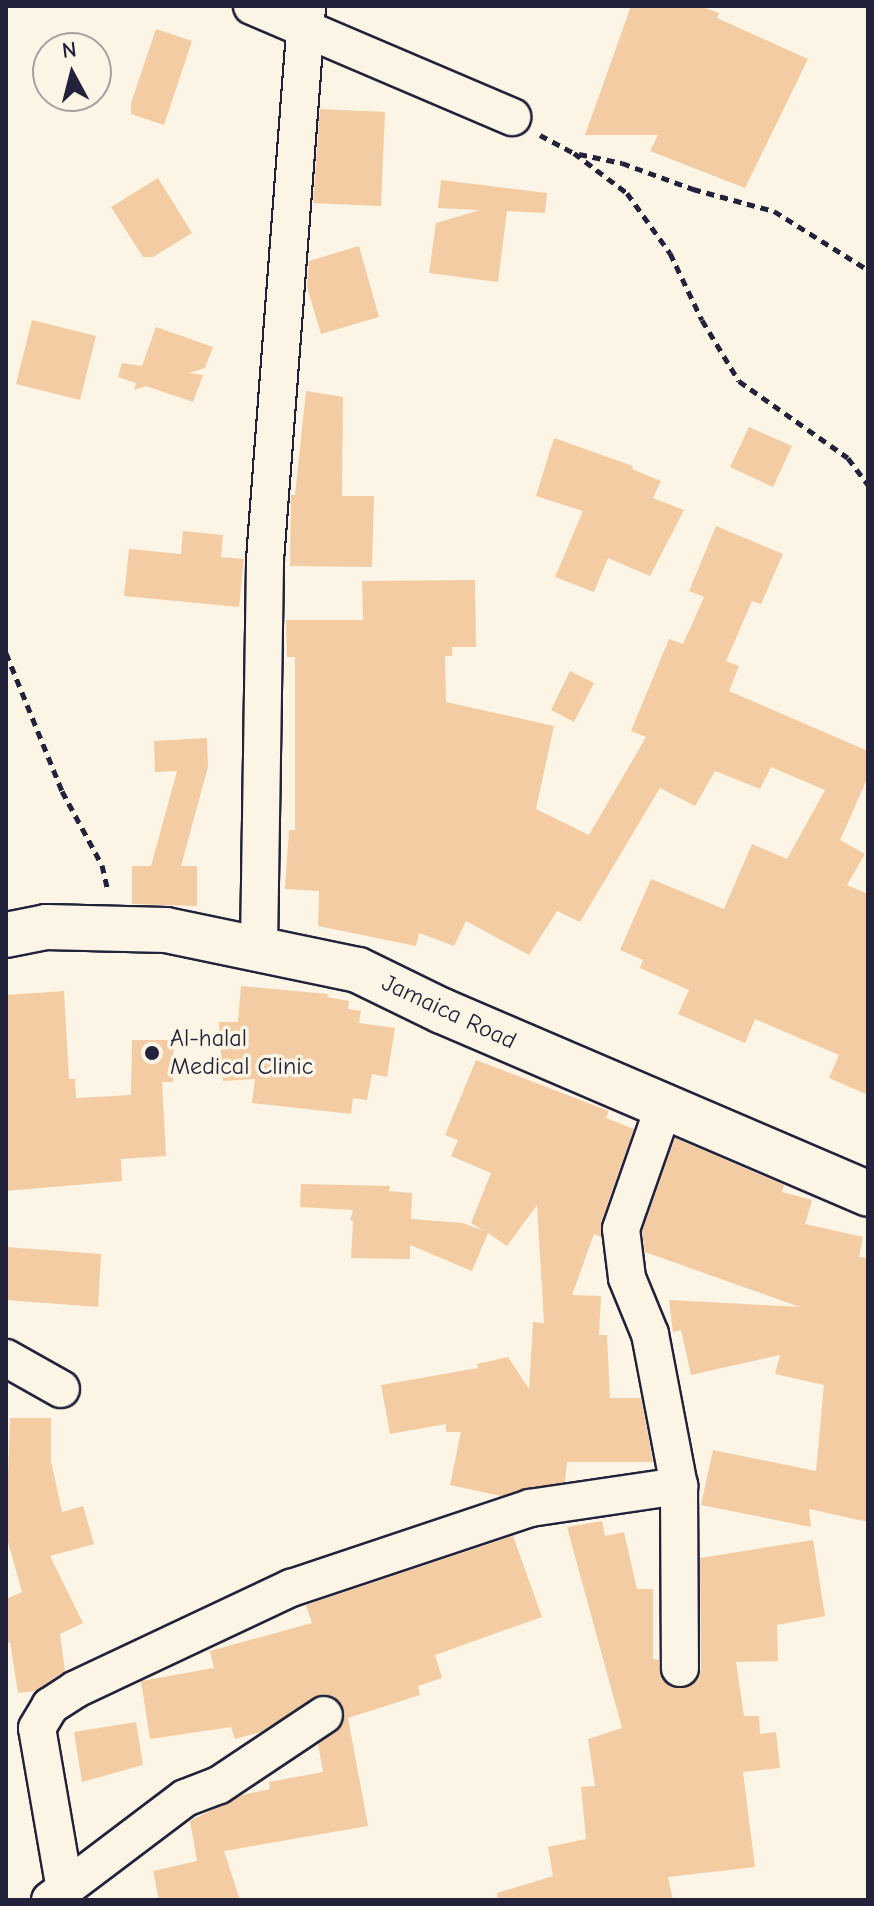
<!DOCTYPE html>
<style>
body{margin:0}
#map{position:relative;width:874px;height:1906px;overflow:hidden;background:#fcf5e5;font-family:"Comic Neue",sans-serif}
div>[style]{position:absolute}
.building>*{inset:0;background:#f3cca3}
.path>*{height:5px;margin-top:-2.5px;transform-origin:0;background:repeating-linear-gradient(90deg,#22223b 0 8px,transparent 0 14px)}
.roads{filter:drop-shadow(2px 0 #22223b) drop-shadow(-2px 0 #22223b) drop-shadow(0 2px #22223b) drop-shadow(0 -2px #22223b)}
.minor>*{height:36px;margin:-18px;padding:0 18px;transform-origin:18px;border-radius:18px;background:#fcf5e5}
.tertiary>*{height:44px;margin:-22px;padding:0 22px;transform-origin:22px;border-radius:22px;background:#fcf5e5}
.dots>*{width:22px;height:22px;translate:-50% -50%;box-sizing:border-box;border:4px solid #fcf5e5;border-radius:50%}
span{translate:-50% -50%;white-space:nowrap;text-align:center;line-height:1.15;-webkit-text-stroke:7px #fcf5e5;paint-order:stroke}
.street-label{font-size:24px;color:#22223b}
.poi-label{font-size:24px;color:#22223b}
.left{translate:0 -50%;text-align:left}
.frame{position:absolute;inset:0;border:8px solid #22223b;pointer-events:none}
.north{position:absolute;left:32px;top:32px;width:80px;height:80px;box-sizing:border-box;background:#fcf5e5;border:2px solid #a5a1a1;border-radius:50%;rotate:353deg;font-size:22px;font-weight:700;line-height:32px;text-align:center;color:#22223b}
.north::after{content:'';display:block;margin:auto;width:28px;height:36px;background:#22223b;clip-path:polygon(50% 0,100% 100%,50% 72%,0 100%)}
</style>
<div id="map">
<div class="building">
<div style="clip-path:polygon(631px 6px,699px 6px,719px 13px,717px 18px,808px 59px,745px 188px,650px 151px,658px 135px,585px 135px)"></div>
<div style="clip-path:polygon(156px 29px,192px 41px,164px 125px,131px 114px,131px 103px)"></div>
<div style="clip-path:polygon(320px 109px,385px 112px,381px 206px,313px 203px)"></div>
<div style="clip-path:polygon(158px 178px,192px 233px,153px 257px,143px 257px,111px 207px)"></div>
<div style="clip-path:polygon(441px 180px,547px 193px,545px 213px,507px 211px,498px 282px,429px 273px,436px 223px,480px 210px,438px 208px)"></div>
<div style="clip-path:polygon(359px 246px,379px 317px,321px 334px,307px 287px,309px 261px)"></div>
<div style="clip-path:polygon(32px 320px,96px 336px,80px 400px,16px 384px)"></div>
<div style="clip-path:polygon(156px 327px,213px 347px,205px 368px,189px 373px,203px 375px,193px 402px,146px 386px,134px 390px,136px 383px,118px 377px,122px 363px,142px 366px)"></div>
<div style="clip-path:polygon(306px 391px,343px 397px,342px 496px,374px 496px,372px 567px,290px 566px,291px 495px,295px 495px)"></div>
<div style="clip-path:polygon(749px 427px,792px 446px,773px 487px,730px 467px)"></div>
<div style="clip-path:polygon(554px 438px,633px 466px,632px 469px,661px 481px,653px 498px,684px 510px,650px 576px,608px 558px,594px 592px,555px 577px,583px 511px,536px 496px)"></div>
<div style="clip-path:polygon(716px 526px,783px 554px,761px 604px,752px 601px,726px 661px,739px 666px,729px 691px,868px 751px,868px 777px,840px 840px,865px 854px,847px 885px,868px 894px,868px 1095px,829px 1078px,839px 1055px,755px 1019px,745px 1043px,678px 1014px,689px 990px,640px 968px,643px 960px,620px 950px,651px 879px,724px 909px,752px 844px,787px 859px,825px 790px,771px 767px,760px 789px,715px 771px,695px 806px,660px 788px,580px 922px,557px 911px,529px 955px,466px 921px,454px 946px,419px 933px,416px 946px,318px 926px,319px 891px,285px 889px,289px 830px,295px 830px,295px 657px,287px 657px,286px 620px,363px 620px,362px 581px,475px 580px,476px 647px,452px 647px,452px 656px,445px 656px,446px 702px,554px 726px,536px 809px,589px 835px,646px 737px,631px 731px,669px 639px,683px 644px,704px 597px,689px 591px)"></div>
<div style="clip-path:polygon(183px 531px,223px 535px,221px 557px,244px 559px,239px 607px,124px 596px,129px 549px,181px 554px)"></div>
<div style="clip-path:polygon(570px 671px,594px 683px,574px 722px,551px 710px)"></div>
<div style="clip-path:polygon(207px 738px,208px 767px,181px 866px,197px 866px,197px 906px,132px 904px,132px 866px,151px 866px,177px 771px,155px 772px,154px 741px)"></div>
<div style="clip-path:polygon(241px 986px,328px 994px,327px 997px,349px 1001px,348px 1009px,361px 1011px,359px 1023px,395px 1028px,387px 1077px,372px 1074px,367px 1100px,353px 1098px,351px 1114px,252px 1103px,255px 1079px,223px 1081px,219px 1022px,238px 1022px)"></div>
<div style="clip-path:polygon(64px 991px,69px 1079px,75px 1079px,76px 1098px,131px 1095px,132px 1040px,174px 1040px,173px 1082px,162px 1082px,166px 1156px,121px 1159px,122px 1181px,6px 1191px,6px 995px)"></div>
<div style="clip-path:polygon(476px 1060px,609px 1111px,606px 1118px,634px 1129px,601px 1222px,601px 1237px,594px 1234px,572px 1295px,601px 1296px,599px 1335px,607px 1335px,610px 1398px,641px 1398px,653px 1462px,567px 1462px,565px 1482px,501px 1496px,450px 1485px,461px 1432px,446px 1432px,446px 1424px,390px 1434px,381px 1385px,478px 1368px,477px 1364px,508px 1357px,529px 1389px,533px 1322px,544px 1323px,537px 1205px,507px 1246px,488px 1233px,472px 1271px,410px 1245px,410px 1259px,351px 1258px,353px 1221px,350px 1220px,353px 1210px,300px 1207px,301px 1184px,390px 1186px,389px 1191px,412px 1193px,411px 1219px,463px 1223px,484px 1231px,471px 1223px,491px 1173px,451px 1156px,458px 1140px,445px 1135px)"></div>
<div style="clip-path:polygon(675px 1138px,784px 1185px,782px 1192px,812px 1200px,805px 1224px,863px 1237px,859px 1257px,868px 1258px,868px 1522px,809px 1509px,811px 1527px,701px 1505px,713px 1450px,816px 1471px,824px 1385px,775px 1374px,780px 1355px,691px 1375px,681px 1330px,673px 1332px,669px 1300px,800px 1307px,645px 1252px,642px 1231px)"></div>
<div style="clip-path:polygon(6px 1247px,101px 1254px,98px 1307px,6px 1300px)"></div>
<div style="clip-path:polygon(10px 1418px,51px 1418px,51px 1461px,62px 1512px,83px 1506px,94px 1544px,50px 1556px,83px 1623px,60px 1634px,65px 1671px,36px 1691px,18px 1693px,10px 1642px,6px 1644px,6px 1599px,22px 1592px,6px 1535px)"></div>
<div style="clip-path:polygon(602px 1521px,605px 1536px,624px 1532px,637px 1589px,653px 1589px,653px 1659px,659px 1660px,662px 1678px,670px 1687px,690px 1686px,698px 1679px,701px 1669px,700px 1558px,813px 1540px,825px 1616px,777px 1625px,778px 1661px,736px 1662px,744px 1716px,759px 1716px,760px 1734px,776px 1732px,780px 1768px,743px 1772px,755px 1867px,668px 1877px,673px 1900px,498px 1900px,497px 1893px,553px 1876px,548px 1847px,586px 1839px,581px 1787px,595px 1786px,588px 1739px,622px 1728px,567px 1527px)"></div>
<div style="clip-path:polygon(513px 1536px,542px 1617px,435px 1655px,442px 1678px,418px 1686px,420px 1695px,348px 1718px,368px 1826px,224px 1851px,240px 1900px,159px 1900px,153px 1871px,197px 1861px,190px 1821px,242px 1795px,270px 1789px,269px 1782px,323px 1772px,318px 1744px,342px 1725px,345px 1713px,334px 1697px,322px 1694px,261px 1732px,235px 1739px,231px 1727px,150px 1739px,141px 1681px,214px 1668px,210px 1651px,312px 1623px,306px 1605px)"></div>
<div style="clip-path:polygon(136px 1722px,143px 1765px,82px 1782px,74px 1732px)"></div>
</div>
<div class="path">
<div style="left:540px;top:135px;width:38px;rotate:28deg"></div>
<div style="left:574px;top:153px;width:66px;rotate:37deg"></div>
<div style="left:627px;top:193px;width:74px;rotate:54.4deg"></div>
<div style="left:670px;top:253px;width:74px;rotate:64.5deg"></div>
<div style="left:702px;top:320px;width:71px;rotate:58.8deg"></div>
<div style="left:739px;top:381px;width:133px;rotate:35.2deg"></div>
<div style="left:848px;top:458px;width:34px;rotate:53deg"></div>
<div style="left:579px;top:154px;width:44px;rotate:11.8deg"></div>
<div style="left:622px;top:163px;width:76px;rotate:20.1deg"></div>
<div style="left:693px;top:189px;width:84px;rotate:15.2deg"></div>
<div style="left:774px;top:211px;width:111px;rotate:32.1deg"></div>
<div style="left:6px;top:653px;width:149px;rotate:67.9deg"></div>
<div style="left:62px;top:791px;width:84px;rotate:61.6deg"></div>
<div style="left:102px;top:865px;width:26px;rotate:77deg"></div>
</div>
<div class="roads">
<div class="minor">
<div style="left:252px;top:6px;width:283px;rotate:23.1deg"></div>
<div style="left:259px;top:946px;width:386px;rotate:-89.1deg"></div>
<div style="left:265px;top:560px;width:556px;rotate:-85.66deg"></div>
<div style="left:664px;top:1106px;width:130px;rotate:109.3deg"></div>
<div style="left:621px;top:1229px;width:49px;rotate:83deg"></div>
<div style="left:627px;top:1278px;width:61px;rotate:67.7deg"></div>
<div style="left:650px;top:1334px;width:155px;rotate:79.2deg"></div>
<div style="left:679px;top:1486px;width:182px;rotate:89.7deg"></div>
<div style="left:6px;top:1358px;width:63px;rotate:29.4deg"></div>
<div style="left:65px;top:1890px;width:164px;rotate:-99.8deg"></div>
<div style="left:37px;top:1728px;width:26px;rotate:-59deg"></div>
<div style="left:50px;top:1706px;width:31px;rotate:-33deg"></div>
<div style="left:76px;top:1689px;width:238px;rotate:-25.2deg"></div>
<div style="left:291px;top:1588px;width:252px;rotate:-18.5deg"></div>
<div style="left:530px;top:1508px;width:151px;rotate:-8.4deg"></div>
<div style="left:50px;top:1900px;width:169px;rotate:-37.1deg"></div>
<div style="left:185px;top:1798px;width:36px;rotate:-21deg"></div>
<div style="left:219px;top:1785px;width:126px;rotate:-33.7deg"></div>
</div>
<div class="tertiary">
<div style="left:6px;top:935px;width:41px;rotate:-11.3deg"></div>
<div style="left:46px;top:927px;width:120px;rotate:1.4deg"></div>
<div style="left:166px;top:930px;width:196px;rotate:11.8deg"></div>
<div style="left:358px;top:970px;width:93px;rotate:26deg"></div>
<div style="left:442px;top:1011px;width:464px;rotate:23.2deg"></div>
</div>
</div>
<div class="dots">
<div style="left:152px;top:1053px;background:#22223b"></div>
</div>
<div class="street-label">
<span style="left:449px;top:1012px;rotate:25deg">Jamaica Road</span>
</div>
<div class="poi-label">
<span class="left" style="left:170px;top:1053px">Al-halal<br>Medical Clinic</span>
</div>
<div class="frame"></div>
<div class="north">N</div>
</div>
